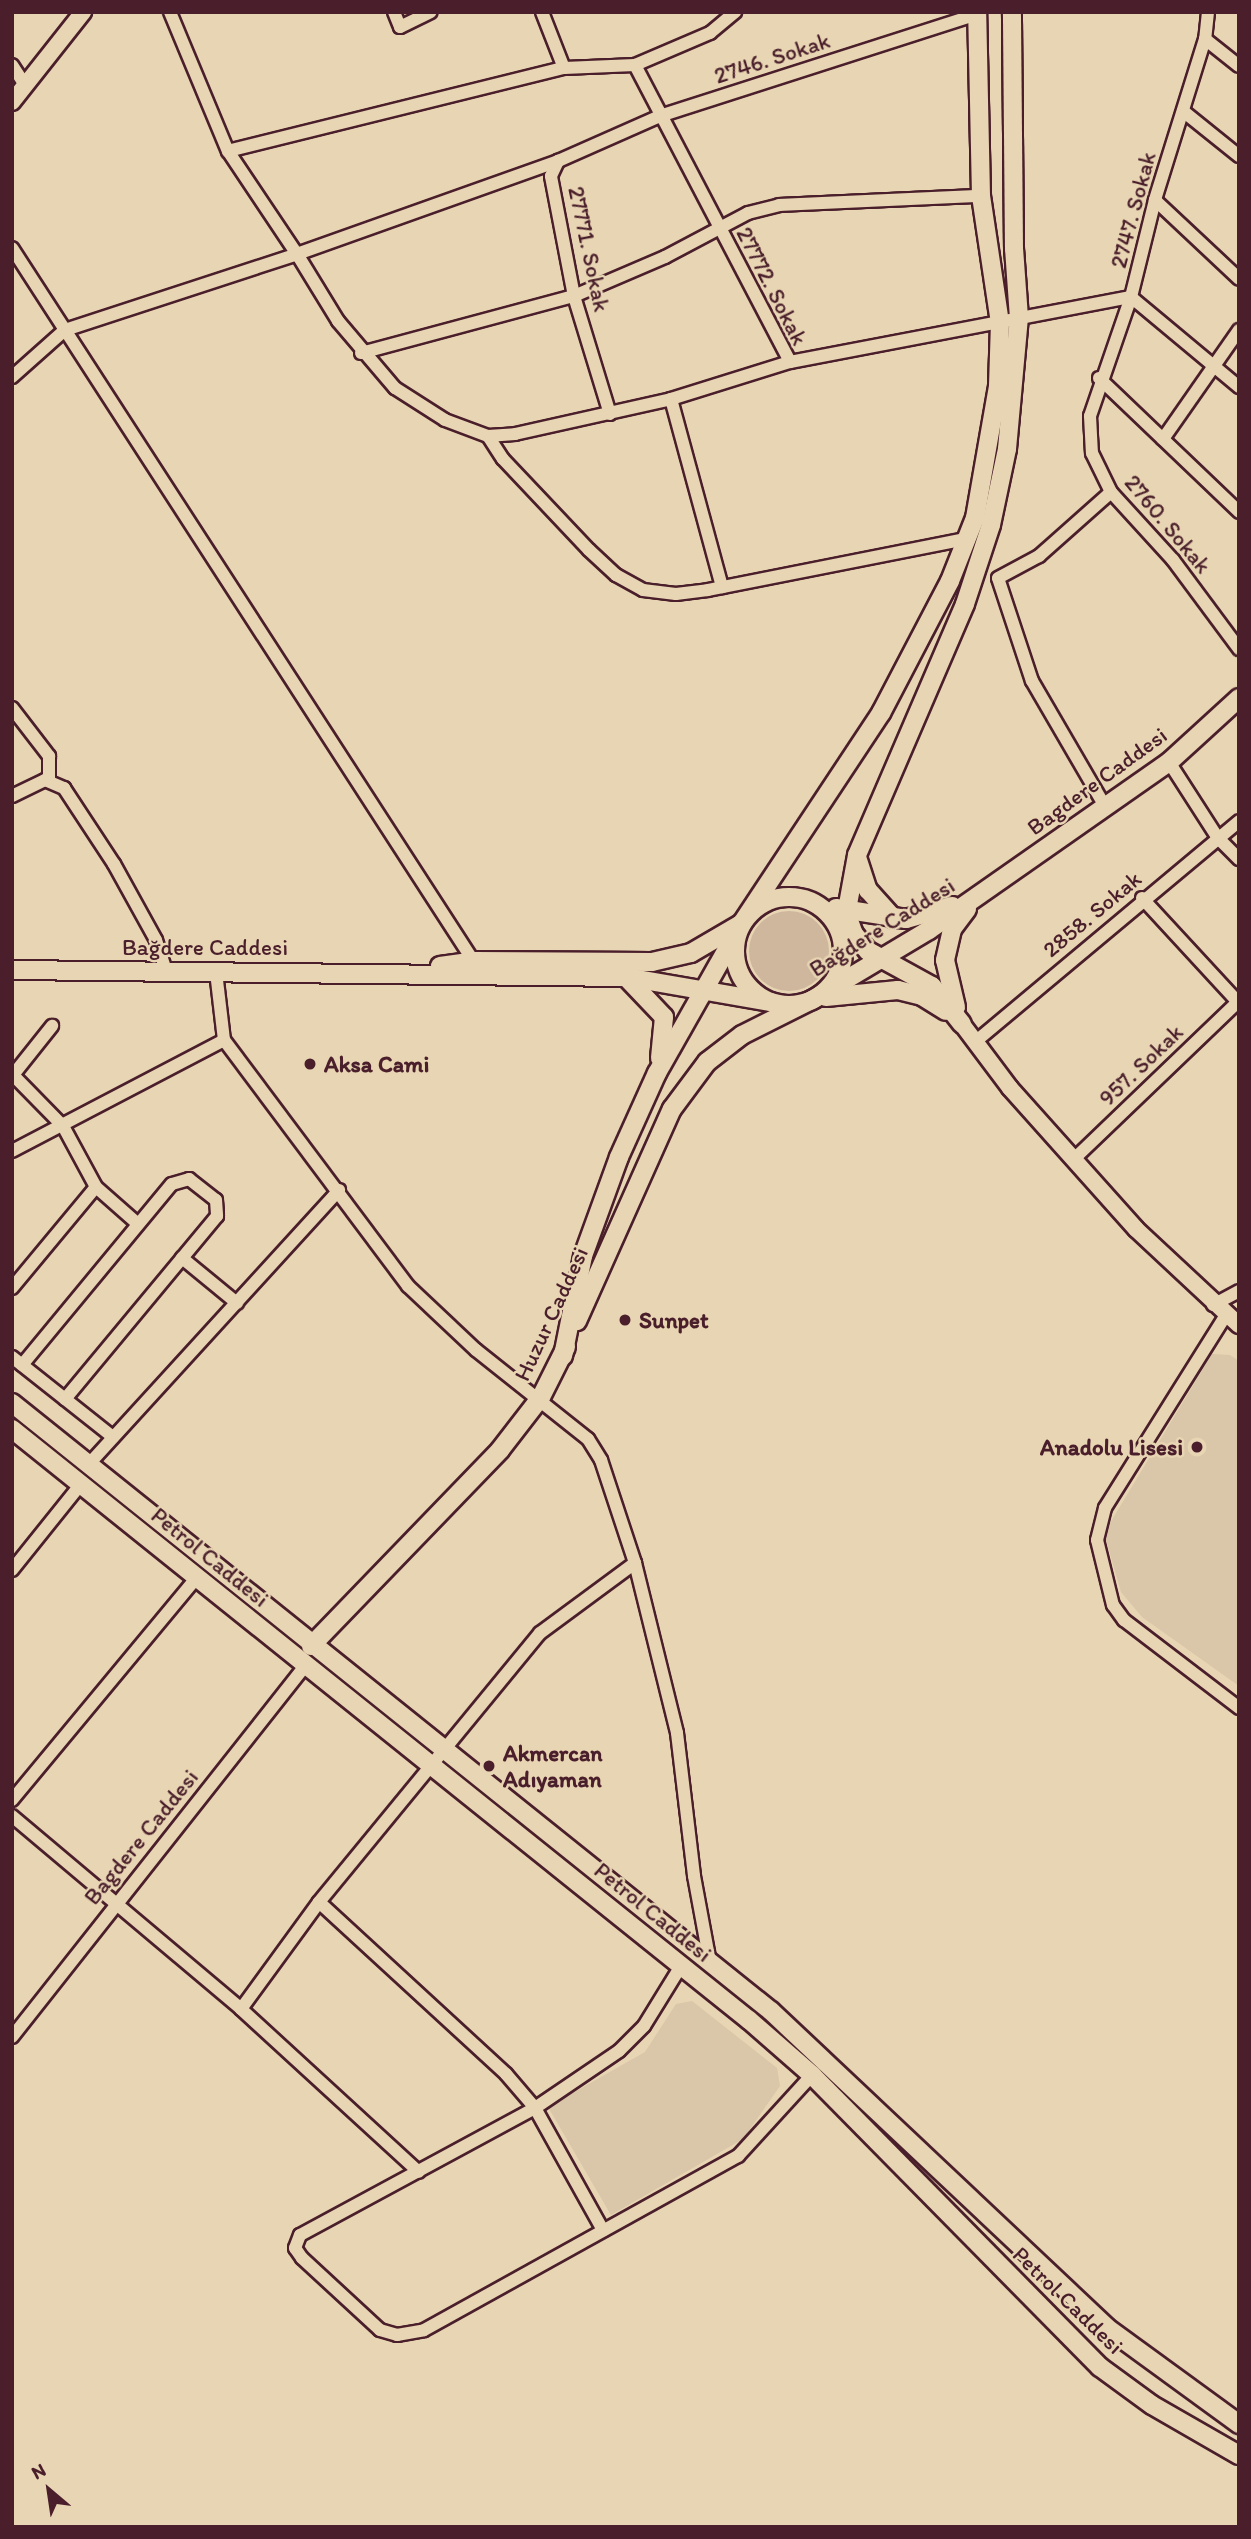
<!DOCTYPE html>
<meta charset="utf-8">
<style>
body{margin:0}
#map{position:relative;width:1251px;height:2539px;overflow:hidden;background:#e8d5b3;font-family:Itim,sans-serif}
div>[style]{position:absolute}
.built>*{inset:0;background:#dac6a8}
.green>*{inset:0;background:#cfb79d}
.round{border-radius:50%}
.roads{filter:drop-shadow(2px 0 #4a1f2b) drop-shadow(-2px 0 #4a1f2b) drop-shadow(0 2px #4a1f2b) drop-shadow(0 -2px #4a1f2b)}
.minor>*{height:12px;margin:-6px;padding:0 6px;transform-origin:6px;border-radius:6px;background:#e8d5b3}
.tertiary>*{height:16px;margin:-8px;padding:0 8px;transform-origin:8px;border-radius:8px;background:#e8d5b3}
.secondary>*{height:18px;margin:-9px;padding:0 9px;transform-origin:9px;border-radius:9px;background:#e8d5b3}
.secondary>.ring{margin:-9px;padding:0;box-sizing:content-box;background:none;border:18px solid #e8d5b3;border-radius:50%}
.dots>*{width:19px;height:19px;translate:-50% -50%;box-sizing:border-box;border:4px solid #e8d5b3;border-radius:50%}
span{translate:-50% -50%;white-space:nowrap;text-align:center;line-height:1.15;-webkit-text-stroke:5px #e8d5b3;paint-order:stroke}
.street-label{font-size:23px;color:#4a1f2b}
.poi-label{font-size:23px;color:#4a1f2b;font-weight:700}
.left{translate:0 -50%;text-align:left}
.right{translate:-100% -50%;text-align:right}
.frame{position:absolute;inset:0;border:14px solid #4a1f2b;pointer-events:none}
.north{position:absolute;left:14px;top:2455px;width:70px;height:70px;-webkit-text-stroke:5px #e8d5b3;paint-order:stroke;rotate:331deg;font-size:19px;font-weight:700;line-height:28px;text-align:center;color:#4a1f2b}
.north::after{content:'';display:block;margin:auto;width:24px;height:32px;background:#4a1f2b;clip-path:polygon(50% 0,100% 100%,50% 72%,0 100%)}
</style>
<div id="map">
<div class="built">
<div style="clip-path:polygon(1212px 1354px,1230px 1355px,1239px 1361px,1239px 1686px,1142px 1617px,1121px 1592px,1104px 1533px)"></div>
<div style="clip-path:polygon(692px 2001px,777px 2068px,780px 2086px,743px 2139px,611px 2215px,548px 2107px,645px 2052px,676px 2004px)"></div>
</div>
<div class="green">
<div class="round" style="left:749px;top:911px;width:80px;height:80px"></div>
</div>
<div class="roads">
<div class="minor">
<div style="left:170px;top:12px;width:151px;rotate:67.4deg"></div>
<div style="left:228px;top:151px;width:346px;rotate:-13.9deg"></div>
<div style="left:394px;top:12px;width:16px;rotate:68deg"></div>
<div style="left:400px;top:27px;width:34px;rotate:-26deg"></div>
<div style="left:542px;top:12px;width:60px;rotate:68.6deg"></div>
<div style="left:564px;top:68px;width:71px;rotate:-2.4deg"></div>
<div style="left:635px;top:65px;width:82px;rotate:-23.1deg"></div>
<div style="left:710px;top:33px;width:33px;rotate:-40deg"></div>
<div style="left:1208px;top:12px;width:27px;rotate:96deg"></div>
<div style="left:1205px;top:39px;width:169px;rotate:107.3deg"></div>
<div style="left:1155px;top:200px;width:100px;rotate:103.9deg"></div>
<div style="left:1131px;top:297px;width:126px;rotate:109deg"></div>
<div style="left:1090px;top:416px;width:37px;rotate:87deg"></div>
<div style="left:1092px;top:453px;width:43px;rotate:64deg"></div>
<div style="left:1111px;top:492px;width:92px;rotate:47.6deg"></div>
<div style="left:1173px;top:560px;width:111px;rotate:53.4deg"></div>
<div style="left:1205px;top:39px;width:43px;rotate:38.5deg"></div>
<div style="left:12px;top:65px;width:24px;rotate:57deg"></div>
<div style="left:635px;top:65px;width:335px;rotate:62.4deg"></div>
<div style="left:1183px;top:111px;width:72px;rotate:38.8deg"></div>
<div style="left:228px;top:151px;width:124px;rotate:56.2deg"></div>
<div style="left:297px;top:254px;width:277px;rotate:-19.6deg"></div>
<div style="left:1155px;top:200px;width:115px;rotate:43.2deg"></div>
<div style="left:12px;top:248px;width:854px;rotate:57.09deg"></div>
<div style="left:361px;top:353px;width:220px;rotate:-15deg"></div>
<div style="left:574px;top:296px;width:99px;rotate:-23.2deg"></div>
<div style="left:665px;top:257px;width:94px;rotate:-27.9deg"></div>
<div style="left:748px;top:213px;width:32px;rotate:-14deg"></div>
<div style="left:779px;top:205px;width:202px;rotate:-2.6deg"></div>
<div style="left:12px;top:377px;width:71px;rotate:-41.6deg"></div>
<div style="left:65px;top:330px;width:244px;rotate:-18.1deg"></div>
<div style="left:297px;top:254px;width:79px;rotate:58.5deg"></div>
<div style="left:338px;top:321px;width:88px;rotate:49.6deg"></div>
<div style="left:395px;top:388px;width:59px;rotate:32.6deg"></div>
<div style="left:445px;top:420px;width:46px;rotate:20.4deg"></div>
<div style="left:488px;top:436px;width:27px;rotate:57deg"></div>
<div style="left:503px;top:459px;width:125px;rotate:46.6deg"></div>
<div style="left:589px;top:550px;width:37px;rotate:43deg"></div>
<div style="left:616px;top:575px;width:31px;rotate:29deg"></div>
<div style="left:643px;top:590px;width:33px;rotate:7deg"></div>
<div style="left:676px;top:594px;width:32px;rotate:-7deg"></div>
<div style="left:708px;top:590px;width:263px;rotate:-11.2deg"></div>
<div style="left:1099px;top:378px;width:194px;rotate:43.7deg"></div>
<div style="left:671px;top:399px;width:195px;rotate:74.8deg"></div>
<div style="left:610px;top:414px;width:123px;rotate:-107deg"></div>
<div style="left:574px;top:296px;width:122px;rotate:-100.9deg"></div>
<div style="left:551px;top:176px;width:17px;rotate:-65deg"></div>
<div style="left:558px;top:161px;width:111px;rotate:-23.8deg"></div>
<div style="left:660px;top:116px;width:333px;rotate:-17.8deg"></div>
<div style="left:488px;top:436px;width:27px;rotate:-4deg"></div>
<div style="left:515px;top:434px;width:160px;rotate:-12.6deg"></div>
<div style="left:671px;top:399px;width:125px;rotate:-17.3deg"></div>
<div style="left:790px;top:362px;width:347px;rotate:-10.8deg"></div>
<div style="left:1131px;top:297px;width:141px;rotate:39.8deg"></div>
<div style="left:1163px;top:439px;width:133px;rotate:-55.1deg"></div>
<div style="left:12px;top:708px;width:61px;rotate:52.4deg"></div>
<div style="left:49px;top:756px;width:23px;rotate:90deg"></div>
<div style="left:1169px;top:762px;width:90px;rotate:57.2deg"></div>
<div style="left:1218px;top:838px;width:30px;rotate:45deg"></div>
<div style="left:12px;top:796px;width:37px;rotate:-26deg"></div>
<div style="left:45px;top:780px;width:21px;rotate:23deg"></div>
<div style="left:64px;top:788px;width:91px;rotate:56.7deg"></div>
<div style="left:114px;top:864px;width:87px;rotate:61.1deg"></div>
<div style="left:156px;top:940px;width:35px;rotate:72deg"></div>
<div style="left:1106px;top:808px;width:147px;rotate:-120.2deg"></div>
<div style="left:1032px;top:681px;width:108px;rotate:-108.3deg"></div>
<div style="left:998px;top:578px;width:47px;rotate:-28.2deg"></div>
<div style="left:1039px;top:556px;width:96px;rotate:-41.6deg"></div>
<div style="left:1142px;top:898px;width:143px;rotate:47.3deg"></div>
<div style="left:224px;top:1040px;width:307px;rotate:53.2deg"></div>
<div style="left:408px;top:1286px;width:93px;rotate:43.3deg"></div>
<div style="left:476px;top:1350px;width:143px;rotate:38.5deg"></div>
<div style="left:588px;top:1439px;width:25px;rotate:58deg"></div>
<div style="left:601px;top:1460px;width:108px;rotate:71.7deg"></div>
<div style="left:635px;top:1563px;width:175px;rotate:76.1deg"></div>
<div style="left:677px;top:1733px;width:144px;rotate:83.2deg"></div>
<div style="left:694px;top:1876px;width:87px;rotate:79.5deg"></div>
<div style="left:975px;top:1042px;width:344px;rotate:-39.9deg"></div>
<div style="left:12px;top:1074px;width:73px;rotate:45.6deg"></div>
<div style="left:63px;top:1126px;width:69px;rotate:61.6deg"></div>
<div style="left:96px;top:1187px;width:56px;rotate:41.4deg"></div>
<div style="left:13px;top:1075px;width:63px;rotate:-51.5deg"></div>
<div style="left:12px;top:1151px;width:239px;rotate:-27.6deg"></div>
<div style="left:224px;top:1040px;width:68px;rotate:-96.7deg"></div>
<div style="left:1074px;top:1159px;width:227px;rotate:-43.8deg"></div>
<div style="left:182px;top:1258px;width:71px;rotate:39.3deg"></div>
<div style="left:12px;top:1288px;width:131px;rotate:-50.3deg"></div>
<div style="left:1213px;top:1305px;width:30px;rotate:-28deg"></div>
<div style="left:1226px;top:1315px;width:228px;rotate:122.1deg"></div>
<div style="left:1105px;top:1508px;width:33px;rotate:104deg"></div>
<div style="left:1097px;top:1540px;width:67px;rotate:76.2deg"></div>
<div style="left:1113px;top:1605px;width:19px;rotate:54deg"></div>
<div style="left:1124px;top:1620px;width:145px;rotate:37.4deg"></div>
<div style="left:12px;top:1357px;width:129px;rotate:38.4deg"></div>
<div style="left:22px;top:1365px;width:235px;rotate:-50.4deg"></div>
<div style="left:172px;top:1184px;width:18px;rotate:-16deg"></div>
<div style="left:189px;top:1179px;width:34px;rotate:38deg"></div>
<div style="left:216px;top:1200px;width:16px;rotate:86deg"></div>
<div style="left:217px;top:1216px;width:238px;rotate:129.7deg"></div>
<div style="left:89px;top:1464px;width:371px;rotate:-47.6deg"></div>
<div style="left:12px;top:1570px;width:110px;rotate:-51.3deg"></div>
<div style="left:12px;top:1800px;width:290px;rotate:-50.3deg"></div>
<div style="left:12px;top:1816px;width:299px;rotate:40.1deg"></div>
<div style="left:241px;top:2009px;width:241px;rotate:42.5deg"></div>
<div style="left:319px;top:1902px;width:254px;rotate:42.6deg"></div>
<div style="left:506px;top:2074px;width:45px;rotate:49.5deg"></div>
<div style="left:535px;top:2108px;width:140px;rotate:60.9deg"></div>
<div style="left:681px;top:1966px;width:70px;rotate:121.7deg"></div>
<div style="left:644px;top:2026px;width:35px;rotate:135deg"></div>
<div style="left:619px;top:2051px;width:102px;rotate:145.8deg"></div>
<div style="left:535px;top:2108px;width:267px;rotate:151.6deg"></div>
<div style="left:300px;top:2235px;width:14px;rotate:111deg"></div>
<div style="left:295px;top:2248px;width:12px;rotate:55deg"></div>
<div style="left:302px;top:2258px;width:106px;rotate:42.7deg"></div>
<div style="left:380px;top:2330px;width:18px;rotate:16deg"></div>
<div style="left:397px;top:2335px;width:27px;rotate:-10deg"></div>
<div style="left:424px;top:2330px;width:359px;rotate:-29deg"></div>
<div style="left:738px;top:2156px;width:110px;rotate:-47.6deg"></div>
<div style="left:241px;top:2009px;width:132px;rotate:-53.9deg"></div>
<div style="left:319px;top:1902px;width:348px;rotate:-50.6deg"></div>
<div style="left:540px;top:1633px;width:118px;rotate:-36.4deg"></div>
<div style="left:12px;top:2037px;width:474px;rotate:-51.7deg"></div>
</div>
<div class="tertiary">
<div style="left:12px;top:102px;width:115px;rotate:-51.7deg"></div>
<div style="left:962px;top:1024px;width:80px;rotate:53.1deg"></div>
<div style="left:1010px;top:1088px;width:189px;rotate:48.2deg"></div>
<div style="left:1136px;top:1229px;width:141px;rotate:43deg"></div>
</div>
<div class="secondary">
<div style="left:857px;top:857px;width:35px;rotate:72deg"></div>
<div style="left:868px;top:890px;width:39px;rotate:48deg"></div>
<div class="ring" style="left:735px;top:897px;width:90px;height:90px"></div>
<div style="left:836px;top:908px;width:71px;rotate:8.9deg"></div>
<div style="left:906px;top:919px;width:48px;rotate:-15.8deg"></div>
<div style="left:847px;top:915px;width:20px;rotate:70deg"></div>
<div style="left:854px;top:934px;width:22px;rotate:51deg"></div>
<div style="left:868px;top:951px;width:73px;rotate:28.7deg"></div>
<div style="left:932px;top:986px;width:48px;rotate:51.7deg"></div>
<div style="left:842px;top:937px;width:83px;rotate:-79.6deg"></div>
<div style="left:857px;top:855px;width:273px;rotate:-66.7deg"></div>
<div style="left:965px;top:604px;width:83px;rotate:-71.8deg"></div>
<div style="left:991px;top:525px;width:78px;rotate:-78.1deg"></div>
<div style="left:1007px;top:449px;width:132px;rotate:-84.8deg"></div>
<div style="left:1019px;top:318px;width:69px;rotate:-94.1deg"></div>
<div style="left:1014px;top:249px;width:237px;rotate:-90.5deg"></div>
<div style="left:440px;top:966px;width:35px;rotate:-8deg"></div>
<div style="left:475px;top:961px;width:177px;rotate:0.3deg"></div>
<div style="left:652px;top:962px;width:40px;rotate:-13deg"></div>
<div style="left:691px;top:953px;width:56px;rotate:-30.3deg"></div>
<div style="left:12px;top:970px;width:614px;rotate:0.65deg"></div>
<div style="left:626px;top:977px;width:147px;rotate:9.8deg"></div>
<div style="left:626px;top:977px;width:55px;rotate:46.5deg"></div>
<div style="left:664px;top:1017px;width:41px;rotate:95.6deg"></div>
<div style="left:826px;top:997px;width:72px;rotate:-5.6deg"></div>
<div style="left:898px;top:990px;width:25px;rotate:14deg"></div>
<div style="left:922px;top:996px;width:28px;rotate:32deg"></div>
<div style="left:956px;top:1007px;width:48px;rotate:-103.2deg"></div>
<div style="left:945px;top:960px;width:32px;rotate:-77deg"></div>
<div style="left:952px;top:929px;width:25px;rotate:-53deg"></div>
<div style="left:577px;top:1321px;width:232px;rotate:-65.9deg"></div>
<div style="left:672px;top:1109px;width:59px;rotate:-53.3deg"></div>
<div style="left:707px;top:1062px;width:44px;rotate:-37.6deg"></div>
<div style="left:742px;top:1035px;width:78px;rotate:-26.6deg"></div>
<div style="left:812px;top:1000px;width:136px;rotate:-30.9deg"></div>
<div style="left:929px;top:930px;width:293px;rotate:-35deg"></div>
<div style="left:1169px;top:762px;width:95px;rotate:-42.4deg"></div>
<div style="left:563px;top:1356px;width:102px;rotate:-78.7deg"></div>
<div style="left:583px;top:1256px;width:105px;rotate:-70deg"></div>
<div style="left:619px;top:1157px;width:92px;rotate:-65.7deg"></div>
<div style="left:657px;top:1073px;width:172px;rotate:-60.5deg"></div>
<div style="left:742px;top:923px;width:252px;rotate:-56.5deg"></div>
<div style="left:881px;top:713px;width:149px;rotate:-62.4deg"></div>
<div style="left:950px;top:581px;width:68px;rotate:-68.4deg"></div>
<div style="left:975px;top:518px;width:134px;rotate:-80.1deg"></div>
<div style="left:998px;top:386px;width:63px;rotate:-88.2deg"></div>
<div style="left:1000px;top:323px;width:128px;rotate:-98.5deg"></div>
<div style="left:981px;top:196px;width:184px;rotate:-91.2deg"></div>
<div style="left:12px;top:1403px;width:972px;rotate:38.7deg"></div>
<div style="left:771px;top:2011px;width:461px;rotate:43.3deg"></div>
<div style="left:1106px;top:2327px;width:165px;rotate:36.1deg"></div>
<div style="left:12px;top:1429px;width:945px;rotate:38.73deg"></div>
<div style="left:749px;top:2020px;width:84px;rotate:41.1deg"></div>
<div style="left:812px;top:2075px;width:410px;rotate:45.4deg"></div>
<div style="left:1100px;top:2367px;width:64px;rotate:36.2deg"></div>
<div style="left:1152px;top:2405px;width:100px;rotate:29.9deg"></div>
<div style="left:311px;top:1646px;width:272px;rotate:-46deg"></div>
<div style="left:500px;top:1450px;width:67px;rotate:-52.3deg"></div>
<div style="left:541px;top:1397px;width:56px;rotate:-63.4deg"></div>
</div>
</div>
<div class="dots">
<div style="left:310px;top:1064px;background:#4a1f2b"></div>
<div style="left:625px;top:1320px;background:#4a1f2b"></div>
<div style="left:1197px;top:1447px;background:#4a1f2b"></div>
<div style="left:489px;top:1766px;background:#4a1f2b"></div>
</div>
<div class="street-label">
<span style="left:772px;top:58px;rotate:-18deg">2746. Sokak</span>
<span style="left:1133px;top:210px;rotate:-75deg">2747. Sokak</span>
<span style="left:589px;top:249px;rotate:78deg">27771. Sokak</span>
<span style="left:772px;top:286px;rotate:63deg">27772. Sokak</span>
<span style="left:1168px;top:524px;rotate:50deg">2760. Sokak</span>
<span style="left:1097px;top:781px;rotate:-36deg">Bagdere Caddesi</span>
<span style="left:1092px;top:914px;rotate:-40deg">2858. Sokak</span>
<span style="left:882px;top:927px;rotate:-32deg">Bağdere Caddesi</span>
<span style="left:205px;top:947px">Bağdere Caddesi</span>
<span style="left:1141px;top:1065px;rotate:-44deg">957. Sokak</span>
<span style="left:551px;top:1314px;rotate:-65deg">Huzur Caddesi</span>
<span style="left:210px;top:1557px;rotate:39deg">Petrol Caddesi</span>
<span style="left:141px;top:1837px;rotate:-51deg">Bagdere Caddesi</span>
<span style="left:653px;top:1912px;rotate:39deg">Petrol Caddesi</span>
<span style="left:1068px;top:2300px;rotate:44deg">Petrol Caddesi</span>
</div>
<div class="poi-label">
<span class="left" style="left:324px;top:1064px">Aksa Cami</span>
<span class="left" style="left:639px;top:1320px">Sunpet</span>
<span class="right" style="left:1183px;top:1447px">Anadolu Lisesi</span>
<span class="left" style="left:503px;top:1766px">Akmercan<br>Adıyaman</span>
</div>
<div class="frame"></div>
<div class="north">N</div>
</div>
